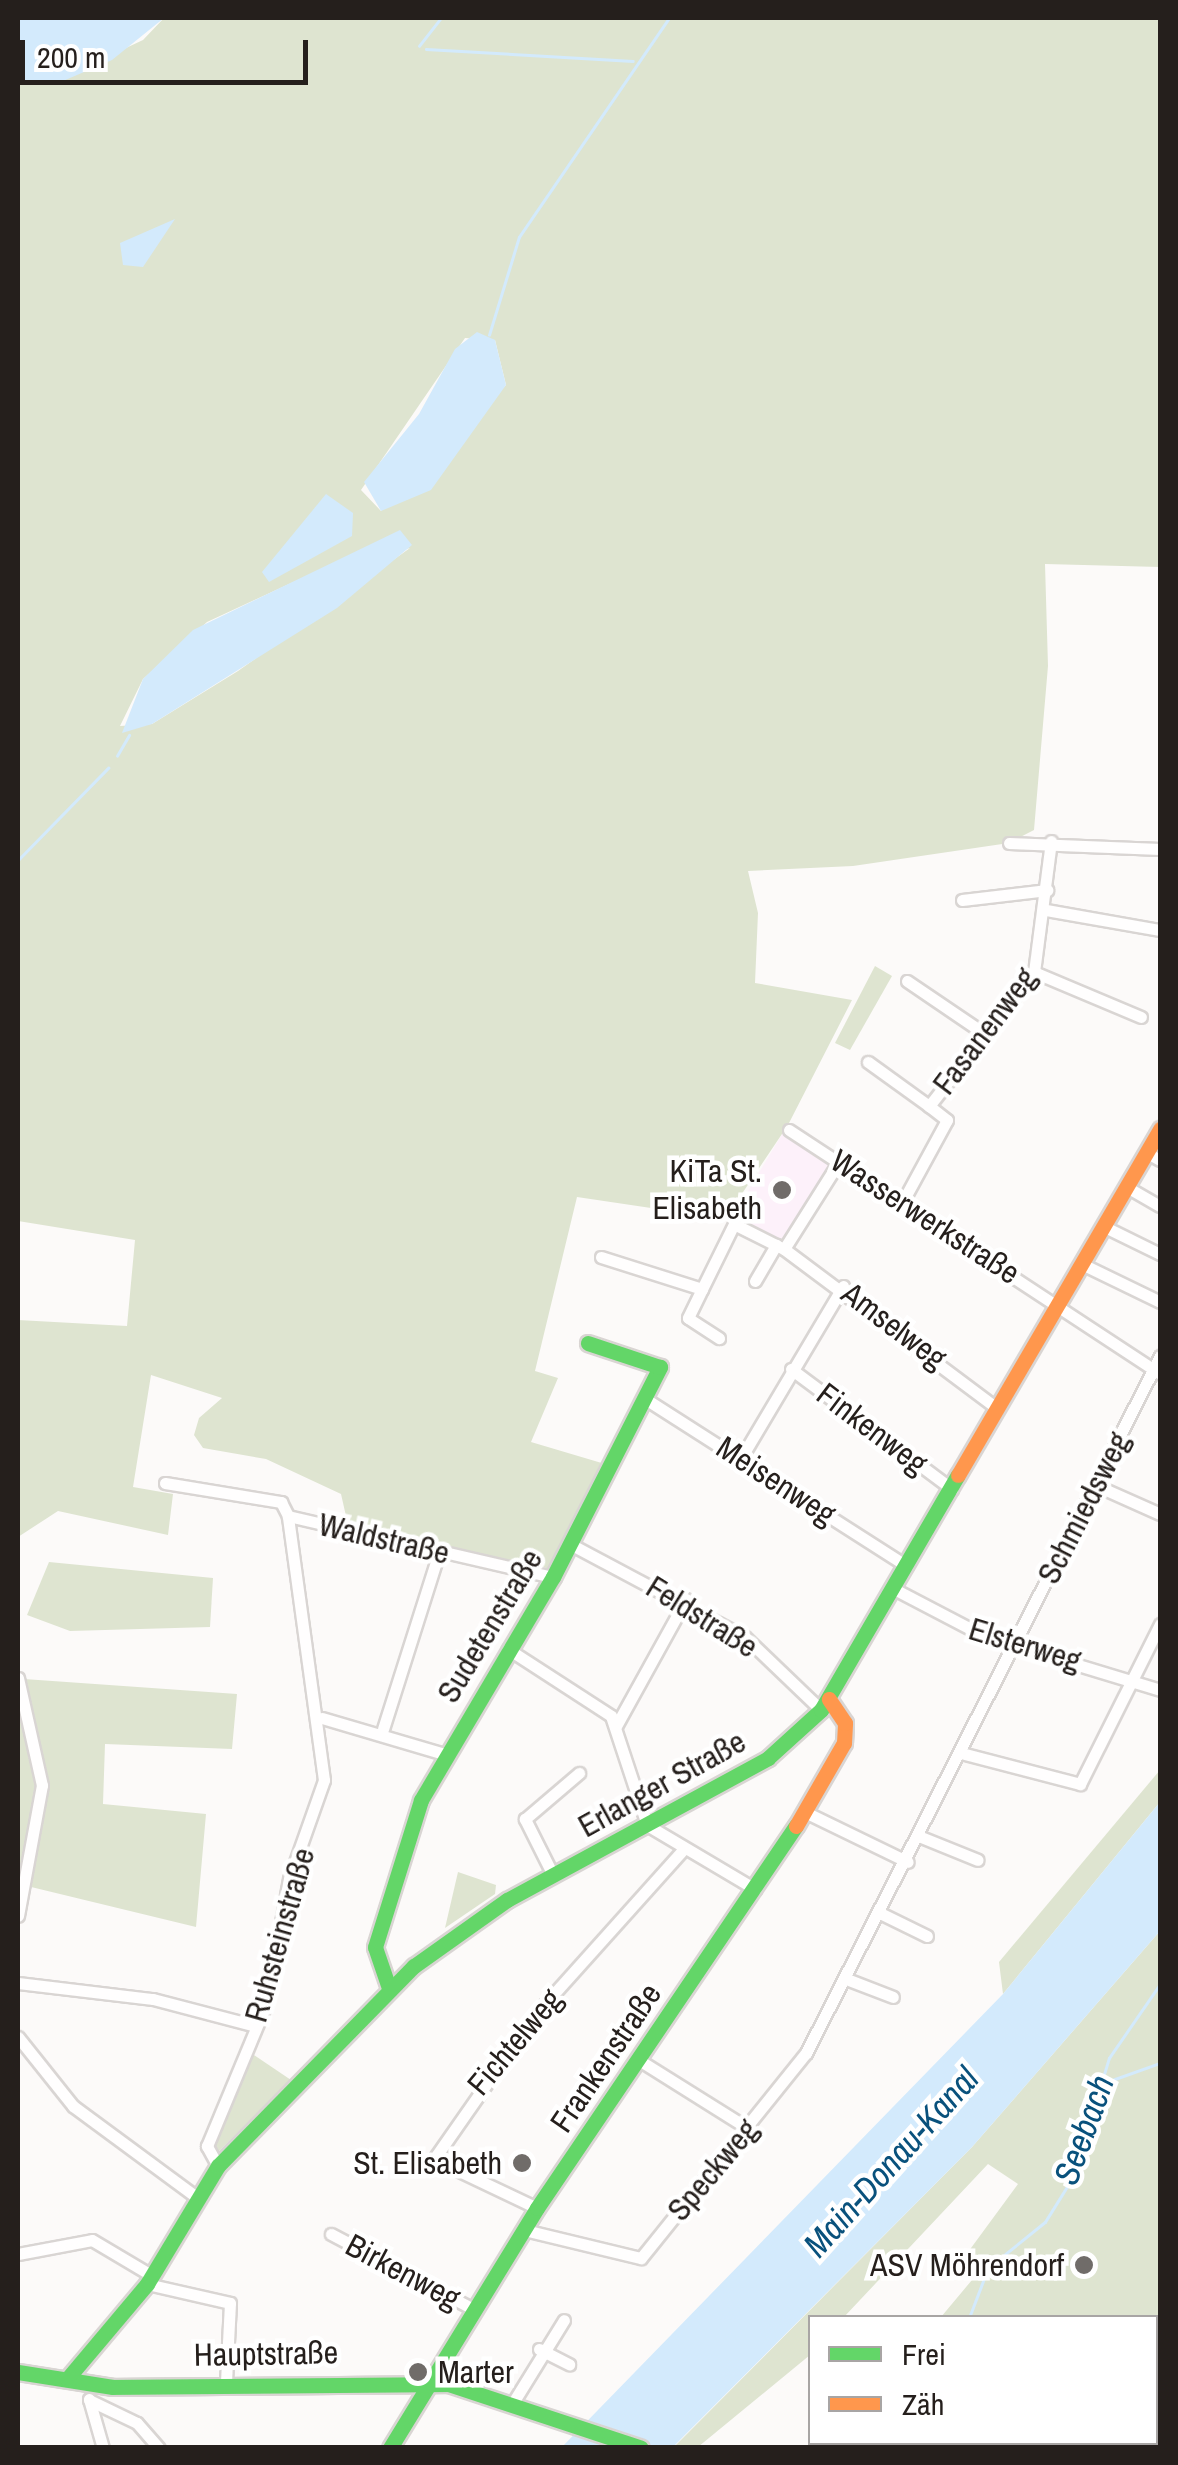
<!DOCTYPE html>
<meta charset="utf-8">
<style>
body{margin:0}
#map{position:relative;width:1178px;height:2465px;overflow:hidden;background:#fcfaf9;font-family:"Archivo Narrow",sans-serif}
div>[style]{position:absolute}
.education>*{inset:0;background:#fdf1fa}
.green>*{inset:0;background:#dee4d0}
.water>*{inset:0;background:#d3eafc}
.stream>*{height:2.5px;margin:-1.25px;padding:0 1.25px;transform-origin:1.25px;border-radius:1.25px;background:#d3eafc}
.roads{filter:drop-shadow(2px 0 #d9d5d3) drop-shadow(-2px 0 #d9d5d3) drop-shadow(0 2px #d9d5d3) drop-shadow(0 -2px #d9d5d3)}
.street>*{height:11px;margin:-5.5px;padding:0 5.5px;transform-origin:5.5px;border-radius:5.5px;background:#fffefe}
.fast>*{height:15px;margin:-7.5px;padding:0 7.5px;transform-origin:7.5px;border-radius:7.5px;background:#63d668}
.slow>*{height:15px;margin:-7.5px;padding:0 7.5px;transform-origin:7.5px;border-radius:7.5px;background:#ff974d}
.dots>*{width:28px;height:28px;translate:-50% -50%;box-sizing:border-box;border:5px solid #fff;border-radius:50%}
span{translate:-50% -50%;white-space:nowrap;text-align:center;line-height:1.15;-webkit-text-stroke:9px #fff;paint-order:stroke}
.street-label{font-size:32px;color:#251f1c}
.poi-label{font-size:32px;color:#251f1c}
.right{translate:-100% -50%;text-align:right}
.left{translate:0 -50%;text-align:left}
.water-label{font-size:35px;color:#09517c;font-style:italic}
.frame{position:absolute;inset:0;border:20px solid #251f1c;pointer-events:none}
.legend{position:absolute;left:808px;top:2315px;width:350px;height:130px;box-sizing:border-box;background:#fff;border:2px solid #a8a5a4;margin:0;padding:12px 18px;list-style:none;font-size:30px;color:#251f1c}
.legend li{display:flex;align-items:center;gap:20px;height:50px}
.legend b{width:50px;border:2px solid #a8a5a4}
.scale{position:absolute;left:20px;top:40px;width:288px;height:45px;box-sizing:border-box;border:5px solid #251f1c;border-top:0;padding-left:12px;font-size:30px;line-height:35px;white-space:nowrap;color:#251f1c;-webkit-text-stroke:8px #fff;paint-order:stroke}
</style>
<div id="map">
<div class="education">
<div style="clip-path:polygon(784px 1131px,834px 1162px,783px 1245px,731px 1219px)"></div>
</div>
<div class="green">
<div style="clip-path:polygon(evenodd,164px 18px,1160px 18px,1160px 567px,1045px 564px,1048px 666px,1034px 830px,1009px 843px,853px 866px,748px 871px,758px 913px,755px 983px,852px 1000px,788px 1125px,725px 1219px,577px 1197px,535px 1371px,558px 1378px,531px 1442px,605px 1464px,551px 1569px,348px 1525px,341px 1494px,266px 1459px,203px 1448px,194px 1435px,199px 1418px,222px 1398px,151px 1375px,133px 1487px,173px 1494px,168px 1535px,58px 1511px,18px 1537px,18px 1320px,127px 1326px,135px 1240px,18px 1221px,18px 83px,51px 83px,143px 40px,164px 18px,465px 338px,495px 340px,506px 385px,381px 511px,361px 490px,465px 338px,164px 18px,410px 548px,238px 671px,152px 724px,120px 726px,143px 679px,207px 622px,300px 579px,410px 548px)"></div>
<div style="clip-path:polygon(875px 966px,892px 976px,850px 1050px,835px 1043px)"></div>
<div style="clip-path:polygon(49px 1562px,213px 1578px,210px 1627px,70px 1631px,27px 1615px)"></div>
<div style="clip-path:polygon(18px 1669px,24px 1679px,237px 1694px,232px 1749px,105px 1744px,103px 1804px,206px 1814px,196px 1927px,27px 1886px,18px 1898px)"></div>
<div style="clip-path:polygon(1160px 1770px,1160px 1802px,1003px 1994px,999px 1962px)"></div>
<div style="clip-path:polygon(458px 1872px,496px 1885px,495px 1894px,445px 1928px)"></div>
<div style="clip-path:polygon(1160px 1931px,1160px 2447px,924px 2443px,1156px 2442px,1156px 2318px,941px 2317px,977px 2274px,960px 2263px,1018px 2184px,988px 2164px,844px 2317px,810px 2318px,810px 2355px,698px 2447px,673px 2448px,972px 2147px)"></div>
<div style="clip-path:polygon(251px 2053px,291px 2080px,215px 2155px,212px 2148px)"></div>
</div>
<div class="water">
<div style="clip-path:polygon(18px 18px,164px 18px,112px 60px,63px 81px,18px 83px)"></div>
<div style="clip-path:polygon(175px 219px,143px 267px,123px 265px,120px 243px)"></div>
<div style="clip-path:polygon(477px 332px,495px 340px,506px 385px,431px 490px,381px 511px,364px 482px,419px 414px,455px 349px)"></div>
<div style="clip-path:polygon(326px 494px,353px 513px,352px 536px,269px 582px,262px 572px)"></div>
<div style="clip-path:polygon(400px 530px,412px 545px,337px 608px,152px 724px,122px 733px,143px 679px,193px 630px)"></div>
<div style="clip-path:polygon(1160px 1802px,1160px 1931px,972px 2147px,673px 2447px,561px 2448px,1003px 1994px)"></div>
</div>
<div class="stream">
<div style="left:419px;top:46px;width:36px;rotate:-52deg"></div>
<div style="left:426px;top:49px;width:207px;rotate:3.3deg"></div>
<div style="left:489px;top:335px;width:102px;rotate:-73deg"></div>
<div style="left:519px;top:237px;width:265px;rotate:-55.6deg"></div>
<div style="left:117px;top:756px;width:24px;rotate:-60deg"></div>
<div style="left:18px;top:860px;width:129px;rotate:-45.6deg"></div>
<div style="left:1101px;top:2084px;width:63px;rotate:-19.6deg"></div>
<div style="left:969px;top:2318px;width:53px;rotate:-69.2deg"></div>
<div style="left:988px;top:2268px;width:73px;rotate:-38.9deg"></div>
<div style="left:1045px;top:2222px;width:53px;rotate:-58.1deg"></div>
<div style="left:1073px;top:2177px;width:124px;rotate:-73.2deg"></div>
<div style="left:1109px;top:2058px;width:90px;rotate:-55.4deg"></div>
<div style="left:811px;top:2448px;width:8px;rotate:-50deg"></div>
</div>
<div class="roads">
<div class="street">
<div style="left:1009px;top:843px;width:151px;rotate:2.3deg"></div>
<div style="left:962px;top:900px;width:86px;rotate:-6.7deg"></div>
<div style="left:1046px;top:910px;width:116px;rotate:10deg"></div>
<div style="left:1034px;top:972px;width:116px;rotate:22.8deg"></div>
<div style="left:907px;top:981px;width:91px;rotate:34.2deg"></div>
<div style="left:868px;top:1062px;width:75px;rotate:35.8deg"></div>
<div style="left:789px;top:1130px;width:444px;rotate:33.3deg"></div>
<div style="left:1149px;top:1154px;width:13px;rotate:29deg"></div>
<div style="left:840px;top:1160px;width:105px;rotate:122.2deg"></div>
<div style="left:784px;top:1249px;width:267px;rotate:36.8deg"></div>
<div style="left:1132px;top:1190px;width:32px;rotate:30deg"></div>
<div style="left:903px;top:1201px;width:92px;rotate:-61.5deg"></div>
<div style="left:947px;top:1120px;width:23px;rotate:-142deg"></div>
<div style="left:929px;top:1106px;width:170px;rotate:-51.9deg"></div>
<div style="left:1034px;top:972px;width:132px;rotate:-82.6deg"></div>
<div style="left:1109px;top:1229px;width:57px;rotate:26.1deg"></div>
<div style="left:601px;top:1257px;width:106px;rotate:17.6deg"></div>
<div style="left:702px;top:1289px;width:72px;rotate:-63.8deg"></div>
<div style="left:734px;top:1224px;width:56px;rotate:26.6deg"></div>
<div style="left:1086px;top:1266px;width:82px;rotate:25.9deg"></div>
<div style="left:755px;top:1281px;width:42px;rotate:-59.7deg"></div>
<div style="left:702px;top:1289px;width:32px;rotate:116deg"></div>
<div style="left:688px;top:1318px;width:37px;rotate:33deg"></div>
<div style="left:791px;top:1369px;width:201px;rotate:36.7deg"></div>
<div style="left:644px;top:1398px;width:312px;rotate:32.6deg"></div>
<div style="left:741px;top:1458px;width:200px;rotate:-59.3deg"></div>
<div style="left:165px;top:1483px;width:118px;rotate:9.3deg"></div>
<div style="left:281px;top:1502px;width:16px;rotate:63deg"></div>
<div style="left:288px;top:1516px;width:272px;rotate:13deg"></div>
<div style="left:1095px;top:1485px;width:71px;rotate:24deg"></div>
<div style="left:570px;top:1544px;width:198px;rotate:28deg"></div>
<div style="left:745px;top:1637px;width:105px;rotate:43.8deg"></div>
<div style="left:894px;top:1589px;width:104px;rotate:27.6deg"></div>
<div style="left:986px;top:1637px;width:182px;rotate:16.9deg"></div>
<div style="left:508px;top:1649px;width:123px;rotate:33deg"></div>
<div style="left:611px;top:1716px;width:115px;rotate:71.7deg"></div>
<div style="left:647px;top:1825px;width:126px;rotate:30.7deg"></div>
<div style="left:18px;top:1678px;width:110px;rotate:77.4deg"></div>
<div style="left:42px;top:1785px;width:133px;rotate:100.4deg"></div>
<div style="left:322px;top:1718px;width:127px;rotate:16.4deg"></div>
<div style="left:616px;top:1726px;width:145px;rotate:-61.1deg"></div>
<div style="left:383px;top:1729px;width:186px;rotate:-72.4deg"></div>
<div style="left:965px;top:1754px;width:119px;rotate:14.6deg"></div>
<div style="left:1080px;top:1784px;width:179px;rotate:-63.4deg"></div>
<div style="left:805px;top:1812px;width:114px;rotate:25.9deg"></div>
<div style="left:921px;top:1837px;width:61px;rotate:22deg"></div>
<div style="left:553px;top:1875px;width:63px;rotate:-116.6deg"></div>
<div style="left:525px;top:1819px;width:71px;rotate:-40.4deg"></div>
<div style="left:882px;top:1914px;width:50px;rotate:26.1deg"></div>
<div style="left:849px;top:1980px;width:47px;rotate:21.1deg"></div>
<div style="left:18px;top:1983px;width:136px;rotate:6.8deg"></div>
<div style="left:153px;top:1999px;width:106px;rotate:14.7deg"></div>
<div style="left:18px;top:2037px;width:88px;rotate:51.4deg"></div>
<div style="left:73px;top:2106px;width:152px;rotate:36.4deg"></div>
<div style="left:639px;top:2060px;width:130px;rotate:32.1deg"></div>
<div style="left:218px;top:2166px;width:23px;rotate:-119deg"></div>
<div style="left:207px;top:2146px;width:154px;rotate:-67.4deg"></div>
<div style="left:266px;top:2004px;width:127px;rotate:-79.6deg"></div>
<div style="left:289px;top:1879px;width:105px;rotate:-70.5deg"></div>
<div style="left:324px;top:1780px;width:266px;rotate:-97.8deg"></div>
<div style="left:537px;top:2208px;width:114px;rotate:-154.6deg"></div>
<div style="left:434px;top:2159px;width:173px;rotate:-55.1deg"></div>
<div style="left:533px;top:2017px;width:226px;rotate:-48.1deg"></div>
<div style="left:524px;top:2230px;width:120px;rotate:13.5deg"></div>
<div style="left:641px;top:2258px;width:263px;rotate:-51.2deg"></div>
<div style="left:806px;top:2053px;width:782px;rotate:-63.07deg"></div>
<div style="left:331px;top:2234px;width:163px;rotate:27.8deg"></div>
<div style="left:18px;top:2254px;width:75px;rotate:-10.7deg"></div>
<div style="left:92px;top:2240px;width:69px;rotate:30.7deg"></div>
<div style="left:147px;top:2284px;width:85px;rotate:12.9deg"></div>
<div style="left:230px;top:2303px;width:78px;rotate:92.9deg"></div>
<div style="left:539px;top:2349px;width:34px;rotate:27deg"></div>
<div style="left:89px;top:2399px;width:51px;rotate:74.1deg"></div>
<div style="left:89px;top:2400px;width:53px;rotate:25.6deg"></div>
<div style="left:137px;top:2423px;width:33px;rotate:49deg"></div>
<div style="left:514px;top:2401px;width:95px;rotate:-58.3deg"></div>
</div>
<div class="fast">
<div style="left:389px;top:1988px;width:43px;rotate:-108.9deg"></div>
<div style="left:375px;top:1947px;width:154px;rotate:-72.6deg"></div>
<div style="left:421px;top:1800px;width:259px;rotate:-59.4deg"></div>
<div style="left:553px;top:1577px;width:236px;rotate:-63deg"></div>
<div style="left:660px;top:1367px;width:76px;rotate:-161.6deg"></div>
<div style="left:18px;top:2372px;width:96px;rotate:9deg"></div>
<div style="left:113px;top:2387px;width:335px;rotate:-0.5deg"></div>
<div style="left:448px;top:2384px;width:203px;rotate:18.3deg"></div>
<div style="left:67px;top:2379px;width:124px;rotate:-49.9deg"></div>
<div style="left:147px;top:2284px;width:138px;rotate:-59deg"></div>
<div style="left:218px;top:2166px;width:280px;rotate:-45.6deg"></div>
<div style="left:414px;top:1966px;width:114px;rotate:-35.4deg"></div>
<div style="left:507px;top:1900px;width:297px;rotate:-28.5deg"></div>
<div style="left:768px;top:1758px;width:72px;rotate:-42.2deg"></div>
<div style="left:821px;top:1710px;width:272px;rotate:-59.8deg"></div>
<div style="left:390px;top:2448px;width:281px;rotate:-58.5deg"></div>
<div style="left:537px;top:2208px;width:462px;rotate:-55.9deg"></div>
</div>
<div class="slow">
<div style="left:958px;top:1475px;width:401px;rotate:-59.7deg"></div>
<div style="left:796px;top:1826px;width:96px;rotate:-60deg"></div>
<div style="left:844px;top:1743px;width:20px;rotate:-87deg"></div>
<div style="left:845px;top:1723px;width:29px;rotate:-124deg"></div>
</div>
</div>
<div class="dots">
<div style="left:782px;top:1190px;background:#706c69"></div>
<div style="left:522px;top:2163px;background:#706c69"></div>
<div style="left:1084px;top:2265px;background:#706c69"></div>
<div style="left:418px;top:2372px;background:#706c69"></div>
</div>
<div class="street-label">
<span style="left:985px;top:1031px;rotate:-53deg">Fasanenweg</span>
<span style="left:925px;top:1217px;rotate:33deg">Wasserwerkstraße</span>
<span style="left:894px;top:1326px;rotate:37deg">Amselweg</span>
<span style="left:872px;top:1429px;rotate:37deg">Finkenweg</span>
<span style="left:776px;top:1481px;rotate:33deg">Meisenweg</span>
<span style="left:1084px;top:1508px;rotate:-63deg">Schmiedsweg</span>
<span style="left:384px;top:1539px;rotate:13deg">Waldstraße</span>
<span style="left:702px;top:1617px;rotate:32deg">Feldstraße</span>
<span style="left:490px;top:1626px;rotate:-59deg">Sudetenstraße</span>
<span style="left:1025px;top:1645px;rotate:17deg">Elsterweg</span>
<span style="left:662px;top:1784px;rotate:-29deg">Erlanger Straße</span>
<span style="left:280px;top:1935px;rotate:-74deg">Ruhsteinstraße</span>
<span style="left:515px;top:2042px;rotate:-50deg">Fichtelweg</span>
<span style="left:606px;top:2058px;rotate:-56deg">Frankenstraße</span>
<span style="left:713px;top:2170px;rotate:-50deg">Speckweg</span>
<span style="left:403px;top:2272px;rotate:28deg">Birkenweg</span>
<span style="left:266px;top:2354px;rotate:-1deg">Hauptstraße</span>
</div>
<div class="poi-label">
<span class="right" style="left:762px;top:1190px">KiTa St.<br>Elisabeth</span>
<span class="right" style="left:502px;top:2163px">St. Elisabeth</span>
<span class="right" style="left:1064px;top:2265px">ASV Möhrendorf</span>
<span class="left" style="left:438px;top:2372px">Marter</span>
</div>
<div class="water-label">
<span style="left:1084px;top:2130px;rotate:-70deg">Seebach</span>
<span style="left:891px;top:2162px;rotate:-48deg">Main-Donau-Kanal</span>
</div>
<div class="frame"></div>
<ul class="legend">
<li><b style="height:12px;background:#63d668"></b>Frei</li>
<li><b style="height:12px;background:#ff974d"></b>Zäh</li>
</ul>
<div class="scale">200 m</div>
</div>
